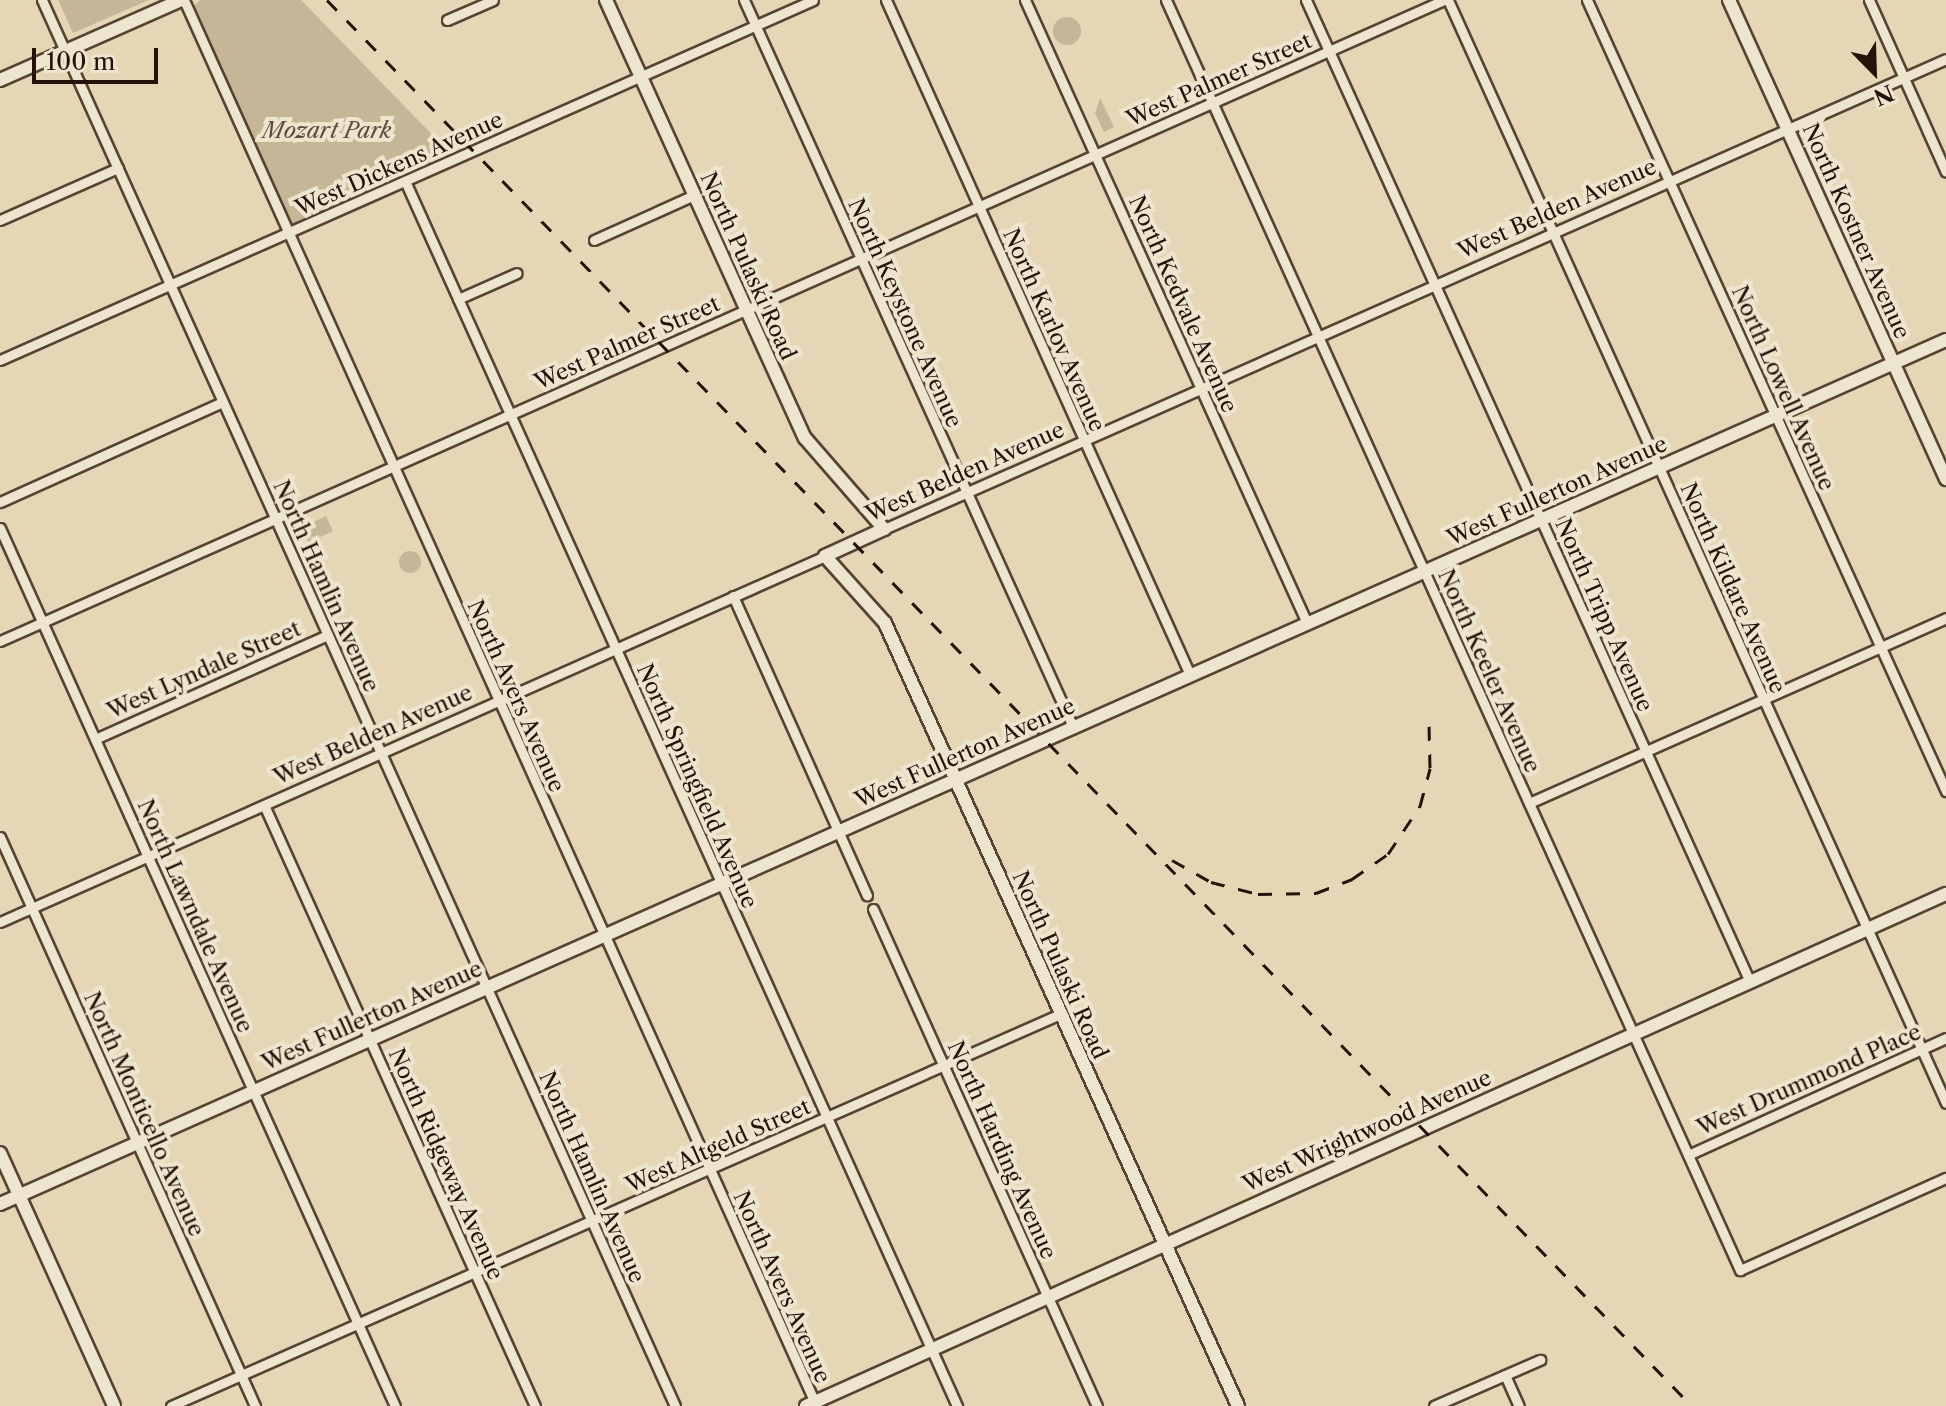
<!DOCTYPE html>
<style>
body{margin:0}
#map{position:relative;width:1946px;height:1406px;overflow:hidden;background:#e5d7b5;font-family:"Libre Caslon Text",serif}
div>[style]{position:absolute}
.green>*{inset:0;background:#c5b698}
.round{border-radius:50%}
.roads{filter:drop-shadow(2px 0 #564333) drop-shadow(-2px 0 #564333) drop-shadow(0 2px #564333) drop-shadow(0 -2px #564333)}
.street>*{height:9px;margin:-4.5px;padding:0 4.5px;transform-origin:4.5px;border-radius:4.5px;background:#eee5cf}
.secondary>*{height:12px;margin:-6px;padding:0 6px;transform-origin:6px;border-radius:6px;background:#eee5cf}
.rail>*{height:3px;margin-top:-1.5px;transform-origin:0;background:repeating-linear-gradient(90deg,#261208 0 14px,transparent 0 28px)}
span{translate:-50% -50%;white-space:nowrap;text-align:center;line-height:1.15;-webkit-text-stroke:8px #eee5cf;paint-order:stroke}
.street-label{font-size:22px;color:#261208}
.park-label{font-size:22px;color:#5e4b3a;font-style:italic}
.north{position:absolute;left:1834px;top:32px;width:80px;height:80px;-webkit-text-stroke:6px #eee5cf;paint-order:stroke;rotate:157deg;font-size:22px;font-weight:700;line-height:32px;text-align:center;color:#261208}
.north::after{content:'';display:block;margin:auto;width:28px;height:36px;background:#261208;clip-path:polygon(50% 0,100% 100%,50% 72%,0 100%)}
.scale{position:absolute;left:32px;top:48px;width:126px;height:36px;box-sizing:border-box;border:4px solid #261208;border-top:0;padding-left:10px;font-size:24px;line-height:28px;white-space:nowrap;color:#261208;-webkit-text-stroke:6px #eee5cf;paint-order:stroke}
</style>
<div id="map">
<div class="green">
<div style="clip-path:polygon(58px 0,149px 0,73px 33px)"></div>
<div style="clip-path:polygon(200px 0,301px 0,451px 154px,292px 224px,193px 7px)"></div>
<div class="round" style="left:1053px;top:17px;width:28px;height:28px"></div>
<div style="clip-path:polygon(1100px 98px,1114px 127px,1104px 132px,1095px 113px)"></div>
<div style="clip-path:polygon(326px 516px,333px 531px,308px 543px,301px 528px)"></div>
<div class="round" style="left:399px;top:551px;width:22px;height:22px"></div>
</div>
<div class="roads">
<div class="street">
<div style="left:42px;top:0;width:1542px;rotate:65.76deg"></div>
<div style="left:184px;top:0;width:1541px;rotate:65.78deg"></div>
<div style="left:744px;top:0;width:798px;rotate:65.65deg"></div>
<div style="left:886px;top:0;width:740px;rotate:65.75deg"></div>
<div style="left:1025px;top:0;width:684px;rotate:65.65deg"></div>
<div style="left:1166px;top:0;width:1394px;rotate:65.68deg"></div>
<div style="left:1740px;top:1270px;width:226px;rotate:-24.1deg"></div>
<div style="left:1306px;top:0;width:1078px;rotate:65.67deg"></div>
<div style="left:1448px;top:0;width:1210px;rotate:65.7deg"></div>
<div style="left:1587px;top:0;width:869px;rotate:65.59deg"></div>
<div style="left:1869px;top:0;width:188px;rotate:65.9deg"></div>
<div style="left:447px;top:20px;width:50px;rotate:-23.5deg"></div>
<div style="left:405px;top:181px;width:1344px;rotate:65.74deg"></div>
<div style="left:0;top:220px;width:129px;rotate:-23.8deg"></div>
<div style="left:594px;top:240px;width:110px;rotate:-24.2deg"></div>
<div style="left:458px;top:299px;width:64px;rotate:-23.8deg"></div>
<div style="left:0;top:360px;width:889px;rotate:-23.88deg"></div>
<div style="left:0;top:502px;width:244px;rotate:-24.2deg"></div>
<div style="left:0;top:528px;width:963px;rotate:65.78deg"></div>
<div style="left:884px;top:529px;width:1161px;rotate:-23.87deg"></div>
<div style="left:733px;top:596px;width:328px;rotate:65.9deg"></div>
<div style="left:0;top:641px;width:1580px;rotate:-23.94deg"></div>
<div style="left:95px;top:739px;width:255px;rotate:-24.1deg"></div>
<div style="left:1529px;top:803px;width:456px;rotate:-23.9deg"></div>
<div style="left:264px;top:805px;width:659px;rotate:65.73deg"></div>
<div style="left:0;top:837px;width:624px;rotate:65.86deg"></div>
<div style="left:873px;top:909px;width:545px;rotate:65.74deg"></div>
<div style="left:0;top:922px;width:903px;rotate:-23.92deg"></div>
<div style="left:1688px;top:1155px;width:283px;rotate:-24.4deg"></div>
<div style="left:1505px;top:1375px;width:34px;rotate:66deg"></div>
<div style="left:171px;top:1406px;width:972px;rotate:-23.79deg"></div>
<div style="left:1434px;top:1406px;width:116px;rotate:-23.5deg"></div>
</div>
<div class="secondary">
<div style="left:606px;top:0;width:481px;rotate:65.6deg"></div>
<div style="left:805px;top:438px;width:121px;rotate:49deg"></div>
<div style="left:884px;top:529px;width:65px;rotate:155.4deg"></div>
<div style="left:825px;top:556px;width:90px;rotate:48.2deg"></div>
<div style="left:885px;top:623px;width:859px;rotate:65.73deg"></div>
<div style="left:1729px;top:0;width:526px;rotate:65.63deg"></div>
<div style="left:0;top:80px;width:198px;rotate:-23.8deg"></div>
<div style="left:0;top:1153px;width:277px;rotate:65.7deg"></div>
<div style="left:0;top:1204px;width:2129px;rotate:-23.94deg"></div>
<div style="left:806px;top:1406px;width:1250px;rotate:-24.19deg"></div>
</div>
</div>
<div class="rail">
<div style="left:327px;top:0;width:1960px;rotate:45.85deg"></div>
<div style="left:1172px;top:860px;width:45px;rotate:29.4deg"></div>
<div style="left:1211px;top:882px;width:49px;rotate:14.3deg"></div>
<div style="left:1258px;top:894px;width:58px;rotate:-1deg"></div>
<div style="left:1316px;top:893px;width:39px;rotate:-21deg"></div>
<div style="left:1352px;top:879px;width:44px;rotate:-34.8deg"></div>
<div style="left:1388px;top:854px;width:58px;rotate:-56.3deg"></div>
<div style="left:1420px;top:806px;width:39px;rotate:-75deg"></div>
<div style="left:1430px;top:768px;width:43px;rotate:-91.3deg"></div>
</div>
<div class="street-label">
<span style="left:1219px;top:80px;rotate:-24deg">West Palmer Street</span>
<span style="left:399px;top:164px;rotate:-24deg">West Dickens Avenue</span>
<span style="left:1557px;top:209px;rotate:-24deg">West Belden Avenue</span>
<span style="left:1856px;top:231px;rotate:66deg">North Kostner Avenue</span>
<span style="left:748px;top:266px;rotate:66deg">North Pulaski Road</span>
<span style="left:1183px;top:304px;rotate:66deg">North Kedvale Avenue</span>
<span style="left:905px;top:313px;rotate:66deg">North Keystone Avenue</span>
<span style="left:1054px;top:330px;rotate:66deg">North Karlov Avenue</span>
<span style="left:627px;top:343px;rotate:-24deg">West Palmer Street</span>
<span style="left:1783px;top:388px;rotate:66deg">North Lowell Avenue</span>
<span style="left:965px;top:472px;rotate:-24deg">West Belden Avenue</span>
<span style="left:1557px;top:491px;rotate:-24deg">West Fullerton Avenue</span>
<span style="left:326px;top:586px;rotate:66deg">North Hamlin Avenue</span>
<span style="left:1733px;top:588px;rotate:66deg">North Kildare Avenue</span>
<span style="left:1604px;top:615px;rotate:66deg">North Tripp Avenue</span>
<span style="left:204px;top:670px;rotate:-24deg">West Lyndale Street</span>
<span style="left:1489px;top:671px;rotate:66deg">North Keeler Avenue</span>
<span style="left:516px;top:696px;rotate:66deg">North Avers Avenue</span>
<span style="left:373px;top:735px;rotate:-24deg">West Belden Avenue</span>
<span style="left:965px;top:753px;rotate:-24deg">West Fullerton Avenue</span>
<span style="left:697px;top:786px;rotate:66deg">North Springfield Avenue</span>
<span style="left:195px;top:916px;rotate:66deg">North Lawndale Avenue</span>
<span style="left:1060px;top:965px;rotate:66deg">North Pulaski Road</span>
<span style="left:372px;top:1016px;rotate:-24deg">West Fullerton Avenue</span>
<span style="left:1809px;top:1080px;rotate:-24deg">West Drummond Place</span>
<span style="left:144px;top:1114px;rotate:66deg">North Monticello Avenue</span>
<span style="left:1367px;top:1131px;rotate:-24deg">West Wrightwood Avenue</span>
<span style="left:718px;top:1146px;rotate:-24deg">West Altgeld Street</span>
<span style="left:1002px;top:1150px;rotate:66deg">North Harding Avenue</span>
<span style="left:446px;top:1164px;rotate:66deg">North Ridgeway Avenue</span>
<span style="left:592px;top:1177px;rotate:66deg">North Hamlin Avenue</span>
<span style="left:782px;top:1287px;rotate:66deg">North Avers Avenue</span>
</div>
<div class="park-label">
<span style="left:327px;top:131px">Mozart Park</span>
</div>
<div class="north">N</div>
<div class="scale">100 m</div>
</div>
